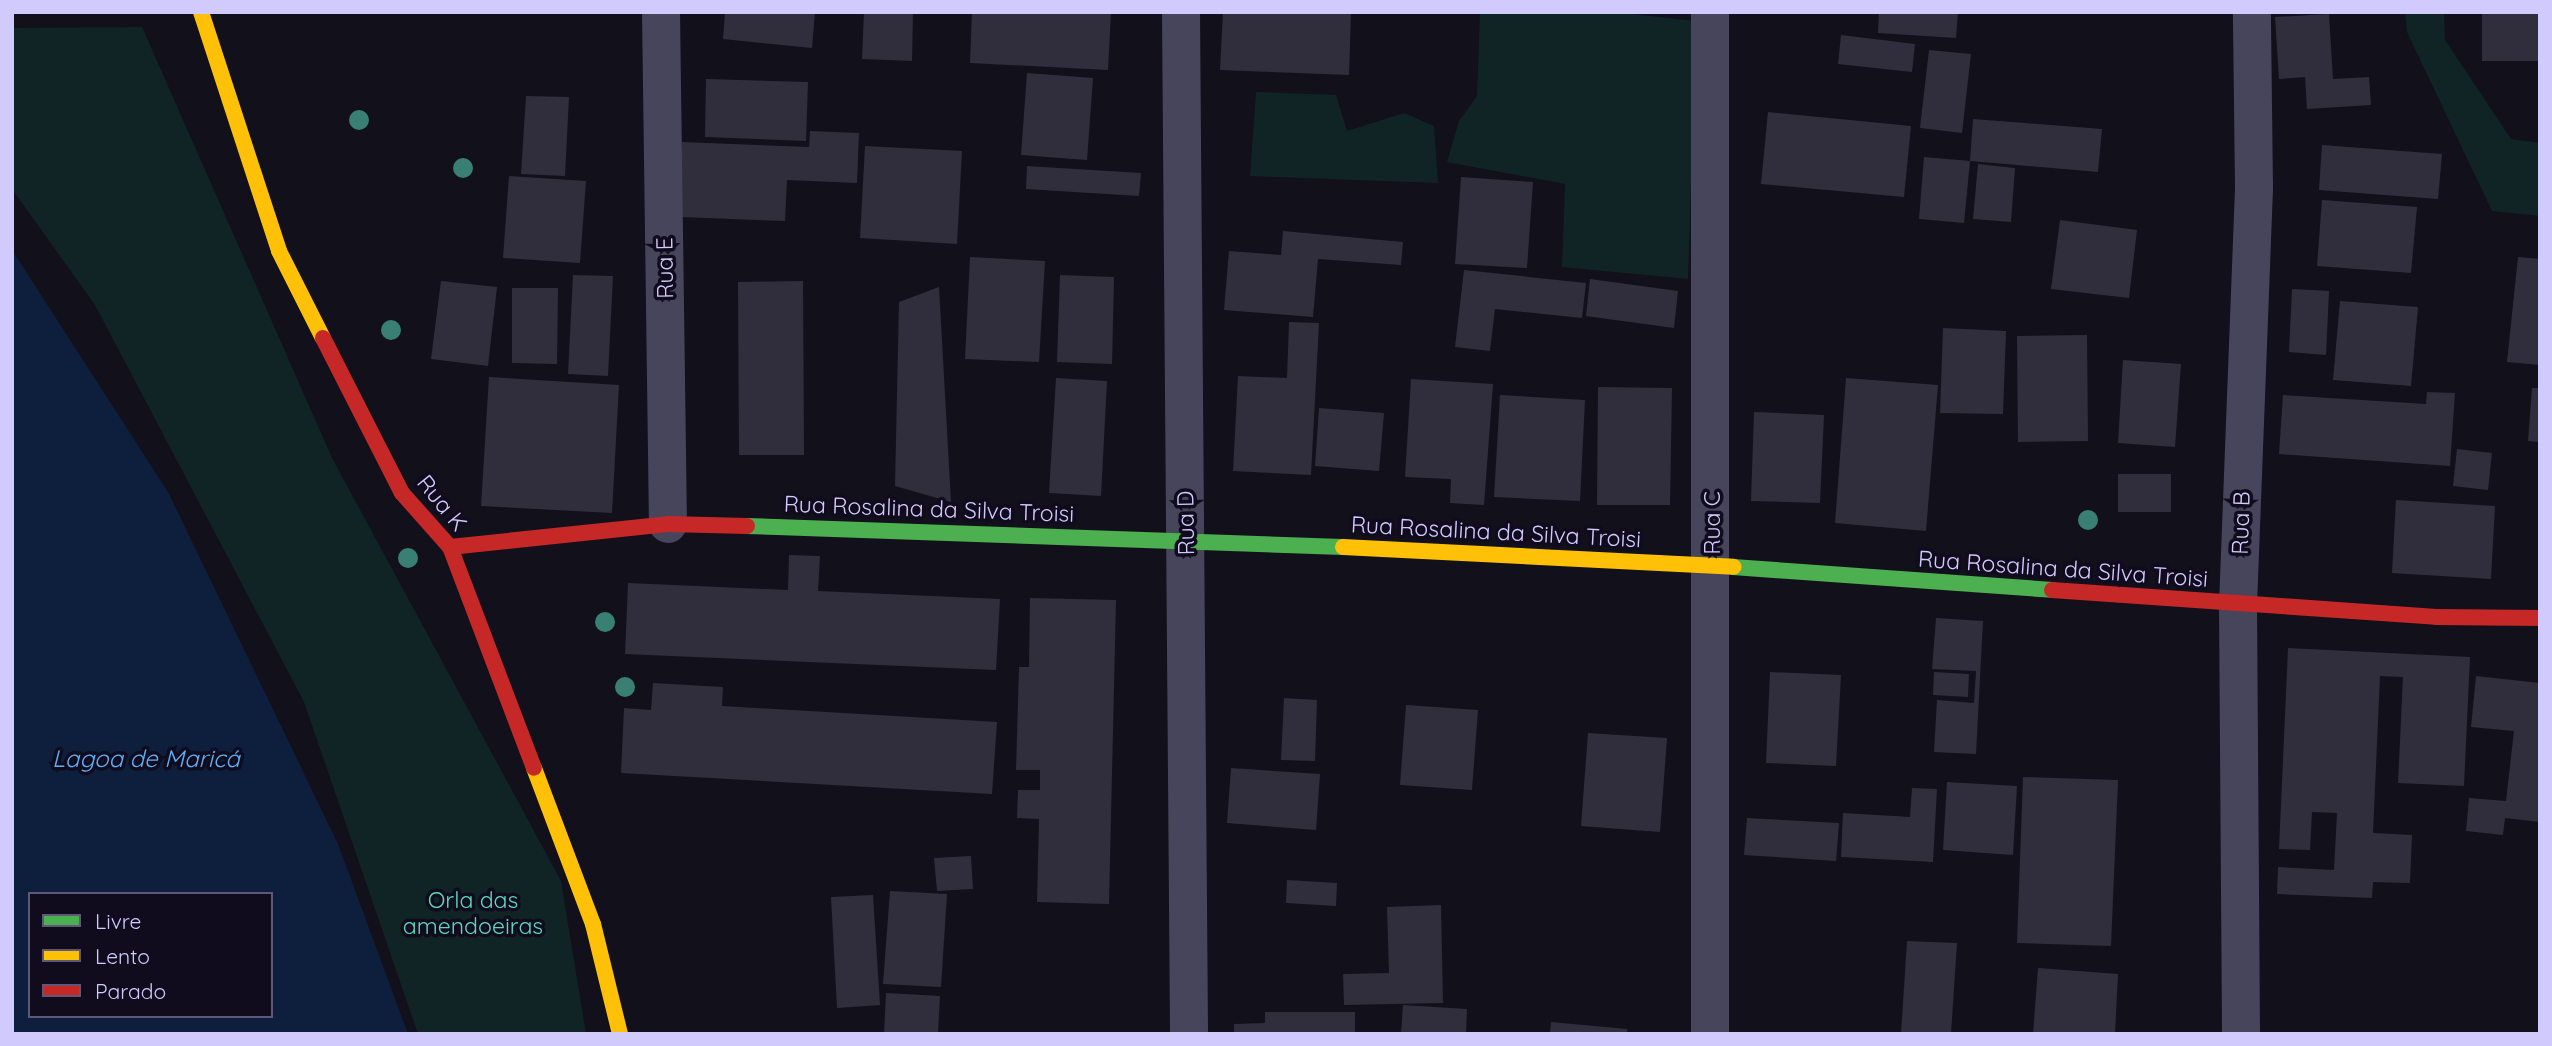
<!DOCTYPE html>
<meta charset="utf-8">
<style>
body{margin:0}
#map{position:relative;width:2552px;height:1046px;overflow:hidden;background:#12101a;font-family:Quicksand,sans-serif}
div>[style]{position:absolute}
.green>*{inset:0;background:#102425}
.water>*{inset:0;background:#0d1f3d}
.building>*{inset:0;background:#302e3c}
.street>*{height:38px;margin:-19px;padding:0 19px;transform-origin:19px;border-radius:19px;background:#46455b}
.fast>*{height:16px;margin:-8px;padding:0 8px;transform-origin:8px;border-radius:8px;background:#4caf50}
.slow>*{height:16px;margin:-8px;padding:0 8px;transform-origin:8px;border-radius:8px;background:#ffc107}
.jam>*{height:16px;margin:-8px;padding:0 8px;transform-origin:8px;border-radius:8px;background:#c62828}
.trees>*{width:20px;height:20px;margin:-10px;border-radius:50%;background:#3a7f73}
span{translate:-50% -50%;white-space:nowrap;text-align:center;line-height:1.15;-webkit-text-stroke:7px #100c1e;paint-order:stroke}
.street-label{font-size:23px;color:#d1cbfd}
.park-label{font-size:23px;color:#5adabb}
.water-label{font-size:24px;color:#5cb0fa;font-style:italic}
.frame{position:absolute;inset:0;border:14px solid #d1cbfd;pointer-events:none}
.legend{position:absolute;left:28px;top:892px;width:245px;height:126px;box-sizing:border-box;background:#100c1e;border:2px solid #5d5877;margin:0;padding:9px 12px;list-style:none;font-size:21px;color:#d1cbfd}
.legend li{display:flex;align-items:center;gap:14px;height:35px}
.legend b{width:35px;border:2px solid #5d5877}
</style>
<div id="map">
<div class="green">
<div style="clip-path:polygon(1480px 12px,1613px 12px,1696px 21px,1688px 279px,1562px 267px,1565px 184px,1447px 162px,1459px 121px,1477px 96px)"></div>
<div style="clip-path:polygon(2405px 12px,2444px 12px,2445px 40px,2511px 139px,2540px 143px,2540px 216px,2492px 211px,2407px 32px)"></div>
<div style="clip-path:polygon(142px 27px,332px 458px,561px 881px,586px 1034px,418px 1034px,304px 702px,95px 305px,12px 189px,12px 28px)"></div>
<div style="clip-path:polygon(1256px 92px,1336px 95px,1347px 131px,1404px 113px,1434px 126px,1438px 183px,1250px 176px)"></div>
</div>
<div class="water">
<div style="clip-path:polygon(evenodd,12px 250px,168px 492px,338px 844px,408px 1034px,12px 1034px,12px 250px,30px 894px,271px 894px,271px 1016px,30px 1016px,30px 894px)"></div>
</div>
<div class="building">
<div style="clip-path:polygon(725px 12px,815px 12px,812px 48px,723px 39px)"></div>
<div style="clip-path:polygon(864px 12px,913px 12px,912px 61px,862px 59px)"></div>
<div style="clip-path:polygon(972px 12px,1111px 12px,1108px 70px,970px 63px)"></div>
<div style="clip-path:polygon(1223px 12px,1351px 12px,1349px 75px,1220px 70px)"></div>
<div style="clip-path:polygon(1879px 12px,1958px 12px,1956px 38px,1878px 33px)"></div>
<div style="clip-path:polygon(2482px 12px,2540px 12px,2540px 61px,2482px 61px)"></div>
<div style="clip-path:polygon(2329px 14px,2333px 79px,2369px 77px,2371px 105px,2307px 109px,2305px 77px,2279px 79px,2275px 17px)"></div>
<div style="clip-path:polygon(1841px 35px,1915px 44px,1912px 72px,1838px 64px)"></div>
<div style="clip-path:polygon(1929px 50px,1971px 54px,1962px 133px,1920px 128px)"></div>
<div style="clip-path:polygon(1027px 73px,1093px 78px,1087px 160px,1021px 155px)"></div>
<div style="clip-path:polygon(706px 79px,808px 82px,806px 141px,705px 137px)"></div>
<div style="clip-path:polygon(526px 96px,569px 97px,565px 176px,521px 174px)"></div>
<div style="clip-path:polygon(1768px 112px,1911px 126px,1904px 197px,1761px 184px)"></div>
<div style="clip-path:polygon(1973px 119px,2102px 129px,2098px 172px,1970px 161px)"></div>
<div style="clip-path:polygon(810px 131px,859px 133px,857px 183px,787px 180px,785px 221px,679px 217px,682px 142px,809px 147px)"></div>
<div style="clip-path:polygon(2322px 145px,2442px 154px,2438px 199px,2319px 190px)"></div>
<div style="clip-path:polygon(865px 146px,962px 151px,957px 244px,860px 238px)"></div>
<div style="clip-path:polygon(1924px 157px,1970px 161px,1964px 223px,1919px 219px)"></div>
<div style="clip-path:polygon(1978px 164px,2015px 168px,2011px 222px,1973px 219px)"></div>
<div style="clip-path:polygon(1027px 166px,1141px 173px,1139px 196px,1026px 189px)"></div>
<div style="clip-path:polygon(509px 176px,586px 181px,580px 263px,503px 258px)"></div>
<div style="clip-path:polygon(1461px 177px,1533px 182px,1527px 268px,1455px 264px)"></div>
<div style="clip-path:polygon(2322px 200px,2417px 207px,2411px 273px,2317px 266px)"></div>
<div style="clip-path:polygon(2060px 220px,2137px 230px,2129px 298px,2051px 289px)"></div>
<div style="clip-path:polygon(1283px 231px,1403px 242px,1401px 265px,1318px 259px,1313px 317px,1224px 310px,1229px 251px,1281px 255px)"></div>
<div style="clip-path:polygon(970px 257px,1045px 261px,1039px 362px,965px 359px)"></div>
<div style="clip-path:polygon(2518px 257px,2540px 259px,2540px 365px,2507px 362px)"></div>
<div style="clip-path:polygon(1464px 270px,1586px 283px,1582px 318px,1495px 309px,1490px 351px,1455px 347px)"></div>
<div style="clip-path:polygon(573px 275px,613px 276px,608px 376px,568px 374px)"></div>
<div style="clip-path:polygon(1060px 275px,1114px 277px,1112px 364px,1057px 362px)"></div>
<div style="clip-path:polygon(1590px 279px,1678px 291px,1674px 328px,1586px 316px)"></div>
<div style="clip-path:polygon(441px 281px,497px 287px,488px 366px,431px 359px)"></div>
<div style="clip-path:polygon(803px 281px,804px 455px,739px 455px,738px 282px)"></div>
<div style="clip-path:polygon(939px 287px,951px 502px,895px 486px,899px 302px)"></div>
<div style="clip-path:polygon(512px 288px,558px 288px,557px 364px,512px 363px)"></div>
<div style="clip-path:polygon(2292px 289px,2329px 291px,2326px 355px,2289px 352px)"></div>
<div style="clip-path:polygon(2340px 301px,2418px 307px,2411px 386px,2333px 380px)"></div>
<div style="clip-path:polygon(1289px 322px,1319px 323px,1311px 475px,1233px 471px,1238px 376px,1287px 378px)"></div>
<div style="clip-path:polygon(1943px 328px,2006px 331px,2003px 414px,1940px 413px)"></div>
<div style="clip-path:polygon(2087px 335px,2088px 441px,2018px 442px,2017px 336px)"></div>
<div style="clip-path:polygon(2123px 360px,2181px 364px,2175px 447px,2118px 443px)"></div>
<div style="clip-path:polygon(489px 377px,619px 385px,612px 513px,481px 506px)"></div>
<div style="clip-path:polygon(1056px 378px,1107px 381px,1101px 496px,1049px 493px)"></div>
<div style="clip-path:polygon(1846px 378px,1938px 385px,1926px 531px,1835px 523px)"></div>
<div style="clip-path:polygon(1411px 379px,1493px 384px,1484px 505px,1450px 503px,1451px 479px,1405px 477px)"></div>
<div style="clip-path:polygon(1598px 387px,1672px 388px,1670px 505px,1597px 505px)"></div>
<div style="clip-path:polygon(2532px 388px,2540px 388px,2540px 442px,2528px 441px)"></div>
<div style="clip-path:polygon(2427px 392px,2455px 393px,2450px 466px,2279px 454px,2283px 395px,2426px 404px)"></div>
<div style="clip-path:polygon(1500px 395px,1585px 400px,1580px 501px,1494px 497px)"></div>
<div style="clip-path:polygon(1319px 408px,1384px 413px,1379px 471px,1315px 466px)"></div>
<div style="clip-path:polygon(1754px 412px,1824px 415px,1820px 503px,1751px 501px)"></div>
<div style="clip-path:polygon(2457px 449px,2492px 453px,2488px 490px,2453px 486px)"></div>
<div style="clip-path:polygon(2118px 474px,2171px 474px,2171px 512px,2118px 512px)"></div>
<div style="clip-path:polygon(2396px 500px,2495px 506px,2491px 579px,2392px 573px)"></div>
<div style="clip-path:polygon(789px 555px,820px 556px,818px 591px,1000px 599px,996px 670px,625px 654px,628px 583px,788px 590px)"></div>
<div style="clip-path:polygon(1030px 598px,1116px 600px,1109px 904px,1037px 902px,1039px 819px,1017px 818px,1018px 790px,1040px 790px,1040px 770px,1016px 770px,1019px 667px,1029px 667px)"></div>
<div style="clip-path:polygon(1936px 618px,1983px 621px,1976px 754px,1934px 752px,1937px 700px,1974px 703px,1976px 671px,1932px 669px)"></div>
<div style="clip-path:polygon(2288px 648px,2470px 657px,2464px 786px,2398px 783px,2403px 677px,2380px 676px,2373px 833px,2412px 835px,2410px 883px,2373px 882px,2372px 898px,2277px 894px,2278px 867px,2334px 870px,2337px 813px,2312px 812px,2310px 850px,2279px 849px)"></div>
<div style="clip-path:polygon(1770px 672px,1841px 675px,1836px 766px,1766px 763px)"></div>
<div style="clip-path:polygon(1934px 672px,1969px 674px,1968px 697px,1933px 695px)"></div>
<div style="clip-path:polygon(2476px 676px,2540px 683px,2540px 822px,2505px 818px,2503px 835px,2466px 831px,2469px 798px,2506px 801px,2514px 731px,2471px 727px)"></div>
<div style="clip-path:polygon(653px 683px,723px 687px,722px 706px,997px 722px,992px 794px,621px 773px,624px 708px,651px 710px)"></div>
<div style="clip-path:polygon(1284px 698px,1317px 700px,1315px 761px,1281px 760px)"></div>
<div style="clip-path:polygon(1406px 705px,1478px 710px,1472px 790px,1400px 785px)"></div>
<div style="clip-path:polygon(1588px 733px,1667px 738px,1660px 832px,1581px 826px)"></div>
<div style="clip-path:polygon(1231px 768px,1320px 774px,1316px 830px,1227px 823px)"></div>
<div style="clip-path:polygon(2023px 777px,2118px 780px,2111px 946px,2017px 943px)"></div>
<div style="clip-path:polygon(1947px 782px,2017px 786px,2013px 855px,1943px 850px)"></div>
<div style="clip-path:polygon(1912px 788px,1937px 789px,1933px 862px,1841px 857px,1843px 813px,1910px 817px)"></div>
<div style="clip-path:polygon(1747px 818px,1839px 823px,1836px 861px,1744px 855px)"></div>
<div style="clip-path:polygon(971px 856px,973px 889px,937px 891px,934px 858px)"></div>
<div style="clip-path:polygon(1287px 880px,1337px 883px,1336px 906px,1286px 903px)"></div>
<div style="clip-path:polygon(890px 891px,947px 894px,941px 987px,883px 984px)"></div>
<div style="clip-path:polygon(873px 895px,880px 1005px,837px 1008px,831px 897px)"></div>
<div style="clip-path:polygon(1441px 905px,1443px 1003px,1344px 1005px,1343px 974px,1389px 973px,1387px 907px)"></div>
<div style="clip-path:polygon(1907px 941px,1957px 943px,1951px 1034px,1901px 1034px)"></div>
<div style="clip-path:polygon(2038px 968px,2118px 974px,2115px 1034px,2033px 1034px)"></div>
<div style="clip-path:polygon(886px 993px,940px 996px,938px 1034px,884px 1034px)"></div>
<div style="clip-path:polygon(1403px 1005px,1467px 1009px,1466px 1034px,1401px 1034px)"></div>
<div style="clip-path:polygon(1265px 1012px,1355px 1012px,1355px 1034px,1234px 1034px,1234px 1024px,1265px 1023px)"></div>
<div style="clip-path:polygon(1551px 1022px,1627px 1029px,1627px 1034px,1550px 1034px)"></div>
</div>
<div class="street">
<div style="left:661px;top:12px;width:512px;rotate:89.22deg"></div>
<div style="left:1181px;top:12px;width:1022px;rotate:89.55deg"></div>
<div style="left:1710px;top:12px;width:1022px;rotate:90deg"></div>
<div style="left:2241px;top:1034px;width:429px;rotate:-90.4deg"></div>
<div style="left:2238px;top:605px;width:418px;rotate:-87.8deg"></div>
<div style="left:2254px;top:187px;width:175px;rotate:-90.7deg"></div>
</div>
<div class="fast">
<div style="left:747px;top:526px;width:596px;rotate:2.02deg"></div>
<div style="left:1733px;top:567px;width:320px;rotate:4.1deg"></div>
</div>
<div class="slow">
<div style="left:201px;top:12px;width:251px;rotate:71.9deg"></div>
<div style="left:279px;top:251px;width:97px;rotate:63.2deg"></div>
<div style="left:1343px;top:547px;width:391px;rotate:2.9deg"></div>
<div style="left:534px;top:768px;width:167px;rotate:69.3deg"></div>
<div style="left:593px;top:924px;width:113px;rotate:76.2deg"></div>
</div>
<div class="jam">
<div style="left:323px;top:338px;width:174px;rotate:63deg"></div>
<div style="left:402px;top:493px;width:72px;rotate:48.4deg"></div>
<div style="left:450px;top:547px;width:236px;rotate:69.2deg"></div>
<div style="left:450px;top:547px;width:219px;rotate:-6deg"></div>
<div style="left:668px;top:524px;width:79px;rotate:1.5deg"></div>
<div style="left:2052px;top:590px;width:385px;rotate:4deg"></div>
<div style="left:2436px;top:617px;width:104px;rotate:0.6deg"></div>
</div>
<div class="trees">
<div style="left:359px;top:120px"></div>
<div style="left:463px;top:168px"></div>
<div style="left:391px;top:330px"></div>
<div style="left:2088px;top:520px"></div>
<div style="left:408px;top:558px"></div>
<div style="left:605px;top:622px"></div>
<div style="left:625px;top:687px"></div>
</div>
<div class="street-label">
<span style="left:665px;top:268px;rotate:-91deg">Rua E</span>
<span style="left:442px;top:503px;rotate:51deg">Rua K</span>
<span style="left:929px;top:509px;rotate:2deg">Rua Rosalina da Silva Troisi</span>
<span style="left:1186px;top:523px;rotate:-91deg">Rua D</span>
<span style="left:1712px;top:523px;rotate:-90deg">Rua C</span>
<span style="left:2241px;top:523px;rotate:-88deg">Rua B</span>
<span style="left:1496px;top:532px;rotate:3deg">Rua Rosalina da Silva Troisi</span>
<span style="left:2063px;top:569px;rotate:4deg">Rua Rosalina da Silva Troisi</span>
</div>
<div class="park-label">
<span style="left:473px;top:913px">Orla das<br>amendoeiras</span>
</div>
<div class="water-label">
<span style="left:146px;top:759px">Lagoa de Maricá</span>
</div>
<div class="frame"></div>
<ul class="legend">
<li><b style="height:9px;background:#4caf50"></b>Livre</li>
<li><b style="height:9px;background:#ffc107"></b>Lento</li>
<li><b style="height:9px;background:#c62828"></b>Parado</li>
</ul>
</div>
